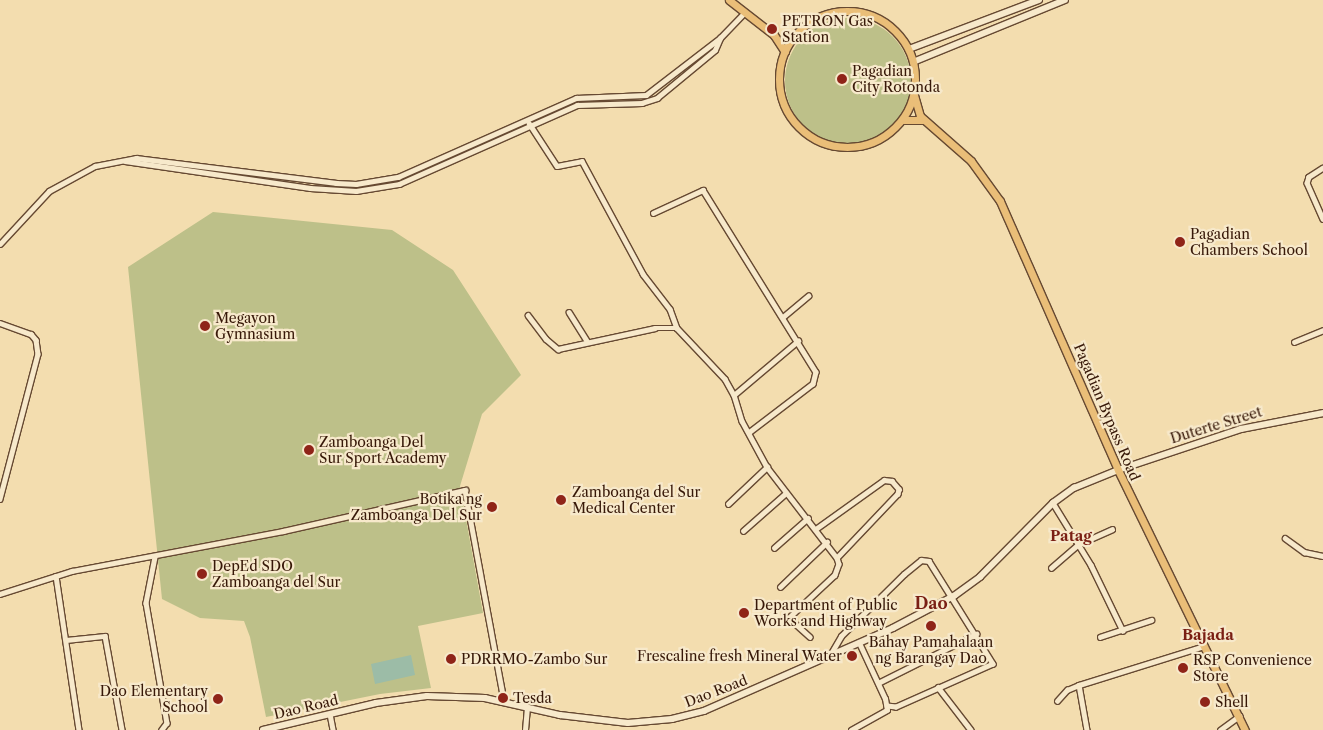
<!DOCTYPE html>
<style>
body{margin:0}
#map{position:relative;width:1323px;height:730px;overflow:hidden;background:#f3ddaf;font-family:"Libre Caslon Text",serif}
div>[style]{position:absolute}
.green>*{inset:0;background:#bdc089}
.round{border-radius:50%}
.water>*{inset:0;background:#9cbca7}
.roads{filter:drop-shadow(1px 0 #664932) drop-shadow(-1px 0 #664932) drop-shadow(0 1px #664932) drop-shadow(0 -1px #664932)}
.minor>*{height:4.5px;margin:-2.25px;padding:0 2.25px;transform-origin:2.25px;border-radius:2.25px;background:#f7e9cb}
.tertiary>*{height:5.5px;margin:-2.75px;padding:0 2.75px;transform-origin:2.75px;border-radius:2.75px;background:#f7e9cb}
.secondary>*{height:6px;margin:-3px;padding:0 3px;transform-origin:3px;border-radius:3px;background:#f7e9cb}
.trunk>*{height:7px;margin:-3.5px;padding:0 3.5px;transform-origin:3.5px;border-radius:3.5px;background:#eabe78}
.trunk>.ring{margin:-3.5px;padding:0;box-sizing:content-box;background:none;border:7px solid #eabe78;border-radius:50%}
.dots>*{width:14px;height:14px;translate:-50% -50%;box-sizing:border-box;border:2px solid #f7e9cb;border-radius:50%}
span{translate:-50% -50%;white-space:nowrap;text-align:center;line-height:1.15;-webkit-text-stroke:4.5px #f7e9cb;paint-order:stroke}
.poi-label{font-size:14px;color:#371808}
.left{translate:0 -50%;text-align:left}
.right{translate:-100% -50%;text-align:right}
.street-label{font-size:14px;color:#371808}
.neighbourhood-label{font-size:15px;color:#7a1f14;font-weight:700}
.quarter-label{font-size:16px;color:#7a1f14;font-weight:700}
</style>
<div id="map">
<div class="green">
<div class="round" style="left:785px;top:18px;width:126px;height:126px"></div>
<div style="clip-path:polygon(213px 212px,392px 230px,453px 270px,521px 375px,482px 414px,460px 486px,483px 613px,418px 626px,431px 688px,380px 694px,266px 717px,250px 637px,244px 621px,200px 618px,162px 599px,128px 267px)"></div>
</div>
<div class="water">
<div style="clip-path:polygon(411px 655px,415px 675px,375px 684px,371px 664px)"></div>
</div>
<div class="roads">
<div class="minor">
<div style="left:529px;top:123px;width:51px;rotate:56.9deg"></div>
<div style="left:557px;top:166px;width:25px;rotate:-11deg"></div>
<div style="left:582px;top:161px;width:128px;rotate:61.6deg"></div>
<div style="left:643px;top:274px;width:44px;rotate:52.4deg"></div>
<div style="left:670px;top:309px;width:20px;rotate:70deg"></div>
<div style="left:677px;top:328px;width:70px;rotate:46.7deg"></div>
<div style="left:725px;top:379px;width:18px;rotate:61deg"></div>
<div style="left:734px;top:395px;width:27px;rotate:73deg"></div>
<div style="left:742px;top:421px;width:52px;rotate:61.5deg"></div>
<div style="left:767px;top:467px;width:115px;rotate:52.4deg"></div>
<div style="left:837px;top:558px;width:6px;rotate:72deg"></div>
<div style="left:839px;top:564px;width:12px;rotate:110deg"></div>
<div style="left:835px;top:575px;width:63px;rotate:136.9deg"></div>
<div style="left:789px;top:618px;width:28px;rotate:42deg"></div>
<div style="left:125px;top:161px;width:187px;rotate:8.3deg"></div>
<div style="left:310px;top:188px;width:46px;rotate:3.7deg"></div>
<div style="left:356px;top:191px;width:44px;rotate:-9.2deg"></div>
<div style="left:399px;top:184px;width:195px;rotate:-23.9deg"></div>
<div style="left:577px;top:105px;width:65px;rotate:-1.8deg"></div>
<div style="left:642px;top:103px;width:16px;rotate:-18deg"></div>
<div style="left:657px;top:98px;width:75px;rotate:-39.6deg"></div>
<div style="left:715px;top:50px;width:13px;rotate:-67deg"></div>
<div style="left:720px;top:38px;width:35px;rotate:-46deg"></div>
<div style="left:1323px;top:168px;width:17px;rotate:147deg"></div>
<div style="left:1309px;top:177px;width:6px;rotate:108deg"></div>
<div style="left:1307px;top:183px;width:39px;rotate:66deg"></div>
<div style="left:653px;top:213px;width:55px;rotate:-24.7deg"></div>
<div style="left:703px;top:190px;width:214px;rotate:58.2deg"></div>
<div style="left:816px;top:372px;width:12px;rotate:104deg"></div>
<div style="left:813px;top:384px;width:79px;rotate:142.7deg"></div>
<div style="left:0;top:244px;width:72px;rotate:-47.2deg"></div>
<div style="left:49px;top:191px;width:52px;rotate:-28.5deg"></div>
<div style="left:95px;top:166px;width:42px;rotate:-11deg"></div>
<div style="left:136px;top:158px;width:202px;rotate:7.1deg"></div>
<div style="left:336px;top:183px;width:20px;rotate:3deg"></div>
<div style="left:356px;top:184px;width:43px;rotate:-9.5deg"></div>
<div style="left:398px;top:177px;width:195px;rotate:-23.9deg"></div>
<div style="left:576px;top:98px;width:70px;rotate:-2.5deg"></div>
<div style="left:646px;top:95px;width:93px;rotate:-37.6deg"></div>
<div style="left:569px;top:312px;width:34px;rotate:58deg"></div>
<div style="left:528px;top:315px;width:30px;rotate:53deg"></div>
<div style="left:546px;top:339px;width:16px;rotate:40deg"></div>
<div style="left:558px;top:349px;width:99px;rotate:-12.2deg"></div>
<div style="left:655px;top:328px;width:22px"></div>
<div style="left:783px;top:317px;width:33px;rotate:-40deg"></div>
<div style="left:0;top:323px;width:33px;rotate:20deg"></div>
<div style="left:31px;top:334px;width:8px;rotate:50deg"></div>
<div style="left:36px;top:340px;width:14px;rotate:82deg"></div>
<div style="left:38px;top:354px;width:150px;rotate:104.7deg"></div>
<div style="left:1294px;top:342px;width:31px;rotate:-22deg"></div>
<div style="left:734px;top:395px;width:84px;rotate:-40.2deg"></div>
<div style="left:1053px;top:503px;width:73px;rotate:58.5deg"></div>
<div style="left:1091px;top:565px;width:73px;rotate:64.1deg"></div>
<div style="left:728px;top:504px;width:54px;rotate:-43.5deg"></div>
<div style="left:817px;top:528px;width:82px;rotate:-35.6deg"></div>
<div style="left:884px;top:480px;width:8px;rotate:7deg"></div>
<div style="left:892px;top:481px;width:11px;rotate:49deg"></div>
<div style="left:899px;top:489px;width:5px;rotate:101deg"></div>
<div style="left:898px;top:494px;width:88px;rotate:133.6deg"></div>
<div style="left:743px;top:531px;width:57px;rotate:-41.5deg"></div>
<div style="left:1285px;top:538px;width:24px;rotate:36deg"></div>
<div style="left:1304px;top:552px;width:19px;rotate:12deg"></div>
<div style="left:774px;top:548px;width:45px;rotate:-41.4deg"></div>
<div style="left:155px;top:557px;width:47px;rotate:101.1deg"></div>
<div style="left:146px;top:603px;width:122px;rotate:80.1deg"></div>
<div style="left:167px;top:723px;width:9px;rotate:126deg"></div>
<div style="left:1051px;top:568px;width:37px;rotate:-41deg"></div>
<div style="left:1079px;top:544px;width:36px;rotate:-24deg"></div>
<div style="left:56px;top:576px;width:156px;rotate:81.5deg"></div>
<div style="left:780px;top:587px;width:65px;rotate:-43.8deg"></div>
<div style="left:0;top:594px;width:76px;rotate:-17.7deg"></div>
<div style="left:72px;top:571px;width:215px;rotate:-10.7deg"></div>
<div style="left:283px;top:531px;width:187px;rotate:-12.7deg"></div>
<div style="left:465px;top:490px;width:215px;rotate:79.5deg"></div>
<div style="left:1100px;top:637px;width:54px;rotate:-18.4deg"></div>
<div style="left:66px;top:640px;width:39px;rotate:-6deg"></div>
<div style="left:105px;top:636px;width:96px;rotate:79.7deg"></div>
<div style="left:829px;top:657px;width:24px;rotate:-60deg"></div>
<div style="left:841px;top:636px;width:88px;rotate:-44.5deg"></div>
<div style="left:904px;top:574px;width:22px;rotate:-39deg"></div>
<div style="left:921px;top:560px;width:8px;rotate:7deg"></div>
<div style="left:929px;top:561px;width:121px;rotate:58.1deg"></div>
<div style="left:993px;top:664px;width:106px;rotate:156.1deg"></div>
<div style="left:896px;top:707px;width:9px;rotate:-174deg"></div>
<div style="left:878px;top:683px;width:110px;rotate:-26.6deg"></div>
<div style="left:1079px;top:685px;width:46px;rotate:79.9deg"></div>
<div style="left:938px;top:687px;width:54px;rotate:52.5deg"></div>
<div style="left:1057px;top:701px;width:15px;rotate:-48deg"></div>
<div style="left:1067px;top:690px;width:13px;rotate:-23deg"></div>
<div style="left:1079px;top:685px;width:131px;rotate:-17.3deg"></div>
<div style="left:330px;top:714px;width:16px;rotate:79deg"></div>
<div style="left:525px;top:730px;width:23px;rotate:-85deg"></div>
<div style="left:851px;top:730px;width:41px;rotate:-29.1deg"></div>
<div style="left:887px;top:710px;width:11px;rotate:-100deg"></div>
<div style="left:885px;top:699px;width:62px;rotate:-114.9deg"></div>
<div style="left:1220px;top:730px;width:24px;rotate:-36deg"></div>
</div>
<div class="tertiary">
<div style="left:263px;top:730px;width:116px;rotate:-13.4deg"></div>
<div style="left:376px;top:703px;width:51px;rotate:-7.8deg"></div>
<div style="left:427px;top:696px;width:58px;rotate:2deg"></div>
<div style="left:485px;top:698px;width:77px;rotate:12.8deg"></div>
<div style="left:560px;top:715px;width:68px;rotate:6.7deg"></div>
<div style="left:628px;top:723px;width:44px;rotate:-5.2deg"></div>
<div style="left:672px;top:719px;width:33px;rotate:-14deg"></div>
<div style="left:704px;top:711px;width:206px;rotate:-23.7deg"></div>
<div style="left:893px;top:628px;width:69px;rotate:-27.7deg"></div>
<div style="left:954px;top:596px;width:32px;rotate:-36deg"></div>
<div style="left:980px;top:577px;width:104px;rotate:-45.4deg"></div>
<div style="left:1053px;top:503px;width:26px;rotate:-36deg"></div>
<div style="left:1074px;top:488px;width:48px;rotate:-22.2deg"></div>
</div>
<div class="secondary">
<div style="left:909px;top:49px;width:139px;rotate:-20.7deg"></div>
<div style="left:913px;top:62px;width:164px;rotate:-22.2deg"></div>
<div style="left:1118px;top:470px;width:130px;rotate:-18.4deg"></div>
<div style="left:1241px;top:429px;width:84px;rotate:-11deg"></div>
</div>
<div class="trunk">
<div style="left:729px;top:0;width:57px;rotate:37.9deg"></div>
<div style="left:774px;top:35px;width:20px;rotate:57deg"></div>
<div class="ring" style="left:779px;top:11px;width:129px;height:129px"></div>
<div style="left:914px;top:95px;width:22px;rotate:74deg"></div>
<div style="left:920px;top:116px;width:68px;rotate:41.4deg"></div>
<div style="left:971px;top:161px;width:49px;rotate:54.1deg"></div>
<div style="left:1000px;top:201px;width:294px;rotate:66.3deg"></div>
<div style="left:1118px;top:470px;width:289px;rotate:64deg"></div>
<div style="left:902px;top:120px;width:22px"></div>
</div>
</div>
<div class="dots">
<div style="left:772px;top:29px;background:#8f2418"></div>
<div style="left:842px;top:79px;background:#8f2418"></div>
<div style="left:1180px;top:242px;background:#8f2418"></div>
<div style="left:205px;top:326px;background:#8f2418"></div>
<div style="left:309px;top:450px;background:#8f2418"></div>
<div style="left:561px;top:500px;background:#8f2418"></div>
<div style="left:492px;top:507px;background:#8f2418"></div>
<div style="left:202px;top:574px;background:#8f2418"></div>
<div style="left:744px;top:613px;background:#8f2418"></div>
<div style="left:931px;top:626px;background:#8f2418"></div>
<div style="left:852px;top:656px;background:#8f2418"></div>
<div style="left:451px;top:659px;background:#8f2418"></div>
<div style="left:1183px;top:668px;background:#8f2418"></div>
<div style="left:503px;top:698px;background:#8f2418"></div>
<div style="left:218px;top:699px;background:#8f2418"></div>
<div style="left:1205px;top:702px;background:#8f2418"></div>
</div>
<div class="poi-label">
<span class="left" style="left:782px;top:29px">PETRON Gas<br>Station</span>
<span class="left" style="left:852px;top:79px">Pagadian<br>City Rotonda</span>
<span class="left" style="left:1190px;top:242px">Pagadian<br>Chambers School</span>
<span class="left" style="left:215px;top:326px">Megayon<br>Gymnasium</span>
<span class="left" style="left:319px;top:450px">Zamboanga Del<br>Sur Sport Academy</span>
<span class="left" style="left:572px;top:500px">Zamboanga del Sur<br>Medical Center</span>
<span class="right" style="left:482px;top:507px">Botika ng<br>Zamboanga Del Sur</span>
<span class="left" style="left:212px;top:574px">DepEd SDO<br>Zamboanga del Sur</span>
<span class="left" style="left:754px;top:613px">Department of Public<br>Works and Highway</span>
<span style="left:931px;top:650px">Bahay Pamahalaan<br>ng Barangay Dao</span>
<span class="right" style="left:842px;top:656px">Frescaline fresh Mineral Water</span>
<span class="left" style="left:461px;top:659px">PDRRMO-Zambo Sur</span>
<span class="left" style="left:1193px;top:668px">RSP Convenience<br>Store</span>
<span class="right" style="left:208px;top:699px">Dao Elementary<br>School</span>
<span class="left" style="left:513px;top:698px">Tesda</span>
<span class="left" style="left:1215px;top:702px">Shell</span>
</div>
<div class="street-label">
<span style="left:1107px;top:412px;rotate:67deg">Pagadian Bypass Road</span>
<span style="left:1216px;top:425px;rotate:-17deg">Duterte Street</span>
<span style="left:716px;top:691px;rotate:-21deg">Dao Road</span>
<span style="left:306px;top:707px;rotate:-13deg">Dao Road</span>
</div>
<div class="neighbourhood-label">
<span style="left:1071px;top:536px">Patag</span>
<span style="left:1208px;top:635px">Bajada</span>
</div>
<div class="quarter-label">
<span style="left:931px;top:603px">Dao</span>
</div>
</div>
